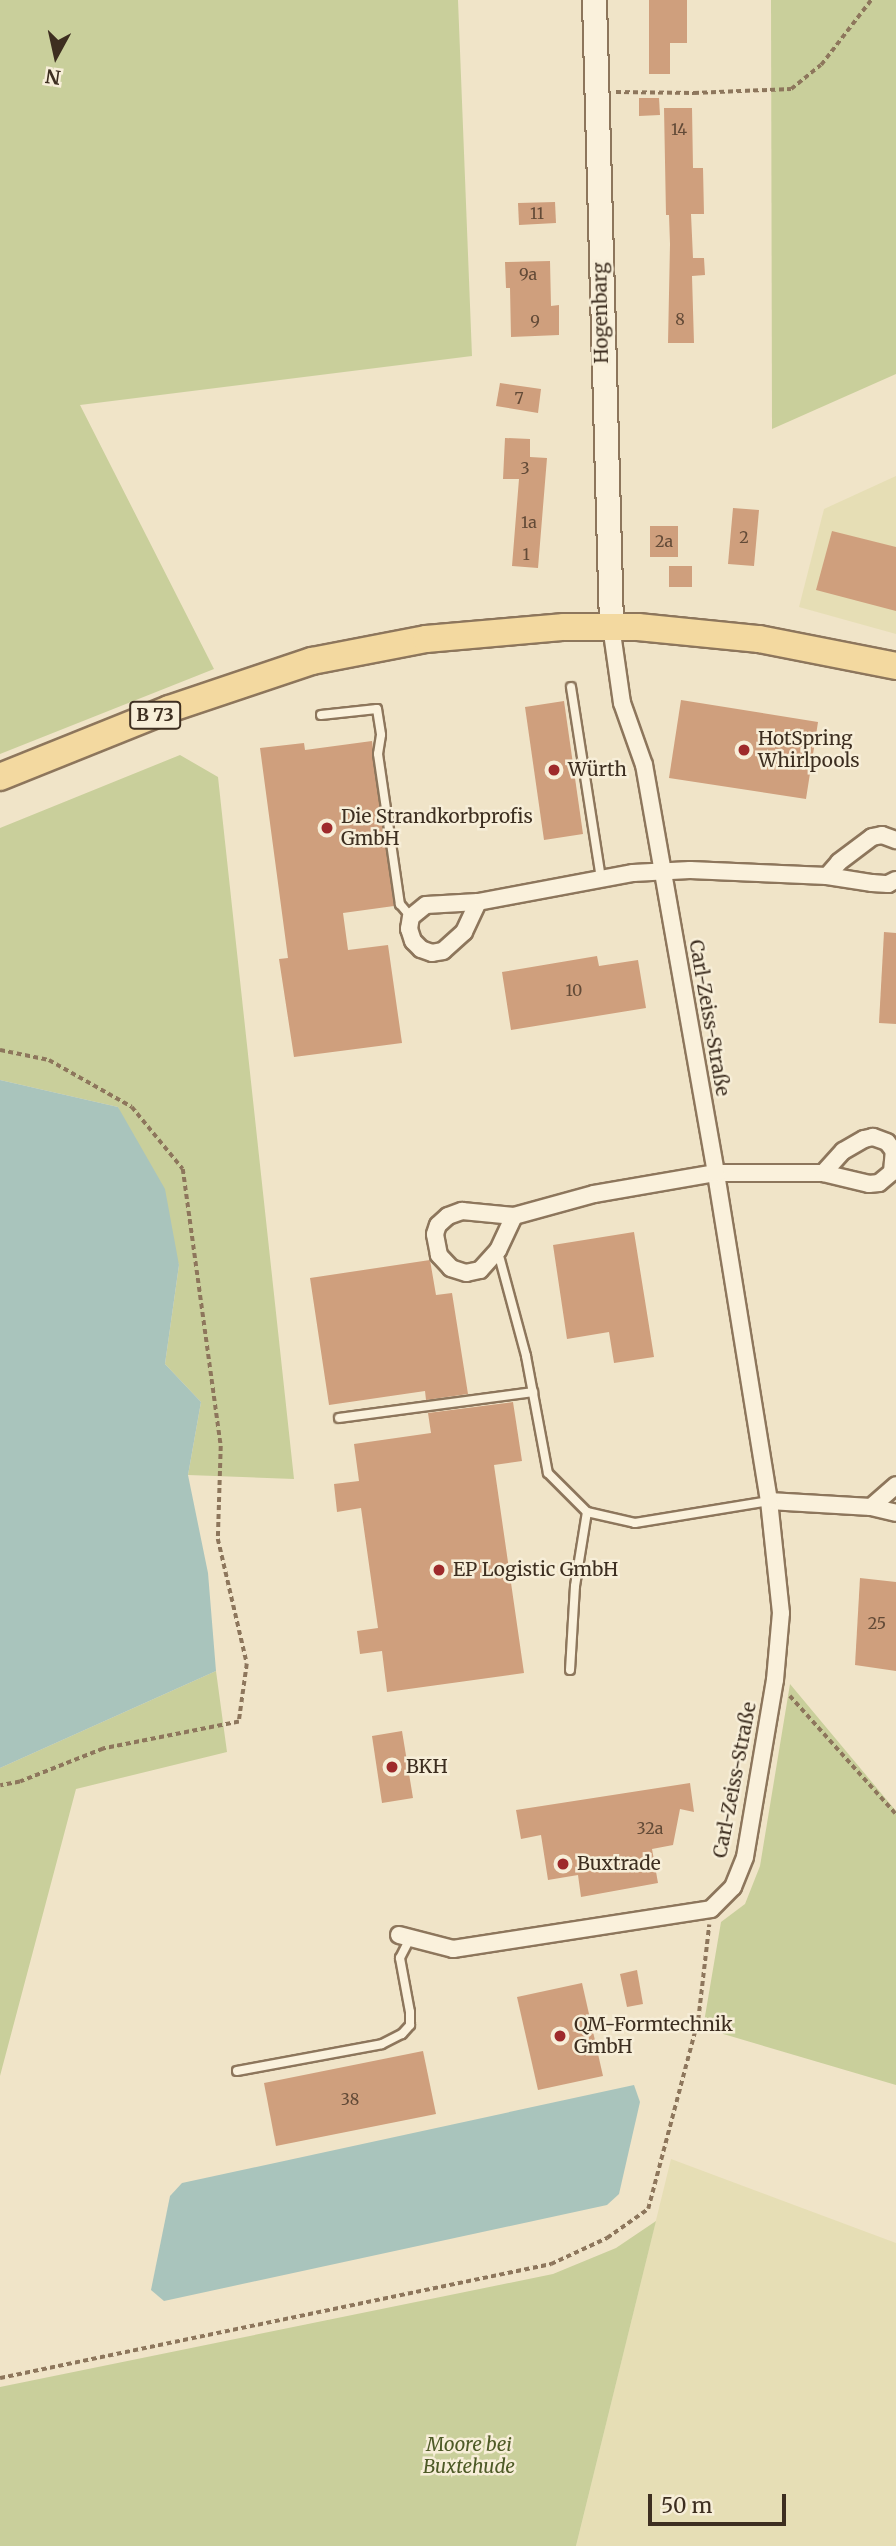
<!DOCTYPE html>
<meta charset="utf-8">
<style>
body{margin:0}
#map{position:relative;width:896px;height:2546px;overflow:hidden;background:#f0e4c8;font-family:Merriweather,serif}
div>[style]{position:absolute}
.farmland>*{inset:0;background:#e6deb5}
.green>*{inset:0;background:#c9cf9b}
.water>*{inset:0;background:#a9c4bc}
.building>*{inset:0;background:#cf9f7d}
.path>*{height:3.5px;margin-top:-1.75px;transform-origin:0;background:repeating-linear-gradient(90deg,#8d765c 0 5px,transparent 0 8.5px)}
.roads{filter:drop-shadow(2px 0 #8d765c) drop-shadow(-2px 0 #8d765c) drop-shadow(0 2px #8d765c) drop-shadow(0 -2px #8d765c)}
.lane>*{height:8px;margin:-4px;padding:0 4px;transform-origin:4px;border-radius:4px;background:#faf1dc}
.street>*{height:16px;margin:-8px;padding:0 8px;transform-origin:8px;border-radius:8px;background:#faf1dc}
.secondary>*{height:23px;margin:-11.5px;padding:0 11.5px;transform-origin:11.5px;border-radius:11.5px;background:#faf1dc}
.primary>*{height:26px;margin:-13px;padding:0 13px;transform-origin:13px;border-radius:13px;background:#f3d9a0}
.dots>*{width:19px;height:19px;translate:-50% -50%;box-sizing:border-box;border:4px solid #f7eed8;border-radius:50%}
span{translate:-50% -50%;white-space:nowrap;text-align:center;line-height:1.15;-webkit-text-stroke:5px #f7eed8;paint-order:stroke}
.number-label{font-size:16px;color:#624a37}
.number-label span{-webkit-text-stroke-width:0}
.shield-label span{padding:2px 5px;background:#f7eed8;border:2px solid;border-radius:5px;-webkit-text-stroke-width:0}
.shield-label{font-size:18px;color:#3d2e20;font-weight:700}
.street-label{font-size:19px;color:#3d2e20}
.poi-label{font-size:19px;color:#3d2e20}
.left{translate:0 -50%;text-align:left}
.park-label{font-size:19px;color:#4d5a26;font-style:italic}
.north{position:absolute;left:21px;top:21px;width:70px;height:70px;-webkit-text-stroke:5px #f7eed8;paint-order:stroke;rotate:188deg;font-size:19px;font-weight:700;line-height:28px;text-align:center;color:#3d2e20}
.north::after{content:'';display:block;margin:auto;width:24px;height:32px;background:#3d2e20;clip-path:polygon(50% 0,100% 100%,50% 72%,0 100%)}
.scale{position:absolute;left:648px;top:2494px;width:138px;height:32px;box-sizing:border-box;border:4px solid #3d2e20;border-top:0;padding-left:9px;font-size:21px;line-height:24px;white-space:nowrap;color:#3d2e20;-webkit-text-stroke:5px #f7eed8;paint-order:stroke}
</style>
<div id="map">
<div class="farmland">
<div style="clip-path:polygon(896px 476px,896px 634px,799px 607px,824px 509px)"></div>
<div style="clip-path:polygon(671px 2159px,896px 2243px,896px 2546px,576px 2546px)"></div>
</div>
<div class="green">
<div style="clip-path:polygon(0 0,458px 0,472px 356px,80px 405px,214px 669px,0 754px)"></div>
<div style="clip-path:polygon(771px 0,896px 0,896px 374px,772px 429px)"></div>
<div style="clip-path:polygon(180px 755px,218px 777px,294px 1479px,188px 1475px,201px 1402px,165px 1364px,179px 1265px,118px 1107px,0 1080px,0 828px)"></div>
<div style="clip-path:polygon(216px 1671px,227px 1752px,76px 1789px,0 2076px,0 1768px)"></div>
<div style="clip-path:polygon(790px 1684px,896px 1811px,896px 2085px,703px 2028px,721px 1922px,745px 1904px,760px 1866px)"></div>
<div style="clip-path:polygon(656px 2221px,576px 2546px,0 2546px,0 2387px,553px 2274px,616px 2248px)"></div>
</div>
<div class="water">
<div style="clip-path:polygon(0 1080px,118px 1107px,165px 1189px,179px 1265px,165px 1364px,201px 1402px,188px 1475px,208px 1573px,216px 1671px,0 1768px)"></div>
<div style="clip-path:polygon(634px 2085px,640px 2102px,619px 2194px,607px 2205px,164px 2301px,151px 2290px,170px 2196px,182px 2183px)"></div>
</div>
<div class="building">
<div style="clip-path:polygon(649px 0,687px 0,687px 43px,670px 43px,670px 74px,649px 74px)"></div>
<div style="clip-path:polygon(639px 98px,659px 98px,660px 115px,639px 116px)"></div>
<div style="clip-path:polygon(664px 108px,692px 108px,693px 168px,703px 168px,704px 214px,691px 214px,693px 258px,704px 258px,705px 275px,692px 276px,694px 343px,668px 343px,670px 244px,669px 215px,666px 215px)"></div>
<div style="clip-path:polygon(555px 202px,556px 223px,519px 225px,518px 203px)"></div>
<div style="clip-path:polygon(550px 261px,551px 306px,559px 305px,559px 335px,511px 337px,510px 288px,506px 288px,505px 262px)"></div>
<div style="clip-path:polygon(500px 383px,541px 389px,538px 413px,496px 406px)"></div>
<div style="clip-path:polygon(505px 438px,530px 439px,530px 457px,547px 458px,538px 568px,512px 566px,519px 479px,503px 479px)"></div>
<div style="clip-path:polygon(733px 508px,759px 510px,754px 566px,728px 564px)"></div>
<div style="clip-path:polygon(650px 526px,678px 526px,678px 557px,650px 557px)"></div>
<div style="clip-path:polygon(832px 531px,896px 547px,896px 611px,816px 590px)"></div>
<div style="clip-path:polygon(669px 566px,692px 566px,692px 587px,669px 587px)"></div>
<div style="clip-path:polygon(681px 700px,818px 722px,806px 799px,669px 778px)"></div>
<div style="clip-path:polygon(564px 701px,583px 834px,544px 840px,525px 707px)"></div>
<div style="clip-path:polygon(372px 741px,394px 906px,343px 913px,348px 950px,388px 945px,402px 1043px,294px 1057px,279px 959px,288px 958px,260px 748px,304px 743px,305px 750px)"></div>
<div style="clip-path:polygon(884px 932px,896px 933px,896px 1024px,879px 1023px)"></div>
<div style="clip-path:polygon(597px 956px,599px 966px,638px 960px,646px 1008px,511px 1030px,502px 972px)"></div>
<div style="clip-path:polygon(634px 1232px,654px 1357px,614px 1363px,609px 1332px,567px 1339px,553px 1245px)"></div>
<div style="clip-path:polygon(430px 1260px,436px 1295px,452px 1293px,468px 1394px,426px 1400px,425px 1391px,329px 1405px,310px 1278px)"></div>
<div style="clip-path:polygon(513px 1402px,522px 1461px,494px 1465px,524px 1673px,387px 1692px,382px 1651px,360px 1654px,357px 1631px,378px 1628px,361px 1508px,337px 1512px,334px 1484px,359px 1481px,354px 1444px,431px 1433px,428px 1413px)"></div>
<div style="clip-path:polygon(860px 1578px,896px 1582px,896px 1671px,855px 1665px)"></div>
<div style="clip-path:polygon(402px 1731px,413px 1798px,382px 1803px,372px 1736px)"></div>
<div style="clip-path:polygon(690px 1783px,694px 1812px,680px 1809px,673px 1845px,652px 1849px,658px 1883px,581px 1897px,578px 1875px,548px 1880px,541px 1835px,521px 1839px,516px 1810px)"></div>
<div style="clip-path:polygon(637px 1970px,643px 2004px,627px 2007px,620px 1974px)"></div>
<div style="clip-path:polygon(582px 1983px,603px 2076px,538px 2090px,517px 1997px)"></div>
<div style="clip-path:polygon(423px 2051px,436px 2114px,276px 2146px,264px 2083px)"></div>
</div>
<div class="path">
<div style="left:616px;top:92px;width:78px;rotate:0.7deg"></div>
<div style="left:694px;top:93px;width:97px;rotate:-2.4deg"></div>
<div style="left:791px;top:89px;width:38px;rotate:-39deg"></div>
<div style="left:821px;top:65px;width:82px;rotate:-52.4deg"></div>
<div style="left:0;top:1050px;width:50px;rotate:11.5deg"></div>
<div style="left:49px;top:1060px;width:95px;rotate:29.5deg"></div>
<div style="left:132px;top:1107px;width:80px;rotate:50.6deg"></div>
<div style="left:183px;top:1169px;width:280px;rotate:82.2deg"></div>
<div style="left:221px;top:1446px;width:93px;rotate:91.8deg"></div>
<div style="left:218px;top:1539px;width:128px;rotate:76.9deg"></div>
<div style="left:247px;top:1664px;width:59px;rotate:97.9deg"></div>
<div style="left:239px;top:1722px;width:139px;rotate:168.8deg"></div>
<div style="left:103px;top:1749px;width:89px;rotate:158.3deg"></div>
<div style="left:20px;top:1782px;width:20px;rotate:169deg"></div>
<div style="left:790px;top:1696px;width:159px;rotate:48.1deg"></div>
<div style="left:0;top:2378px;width:563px;rotate:-11.69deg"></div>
<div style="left:551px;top:2264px;width:62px;rotate:-24.9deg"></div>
<div style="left:607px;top:2238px;width:50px;rotate:-35.3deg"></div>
<div style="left:648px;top:2209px;width:196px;rotate:-75.2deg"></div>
<div style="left:698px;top:2020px;width:96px;rotate:-83.4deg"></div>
</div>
<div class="roads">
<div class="lane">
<div style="left:571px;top:687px;width:194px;rotate:81.1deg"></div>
<div style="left:321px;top:715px;width:56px;rotate:-6.1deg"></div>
<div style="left:377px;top:709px;width:26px;rotate:81deg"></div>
<div style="left:381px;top:735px;width:19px;rotate:99deg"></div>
<div style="left:378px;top:754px;width:152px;rotate:81.7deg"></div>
<div style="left:400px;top:904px;width:17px;rotate:50deg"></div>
<div style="left:498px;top:1252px;width:108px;rotate:74.9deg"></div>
<div style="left:526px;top:1356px;width:119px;rotate:79.4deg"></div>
<div style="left:548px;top:1473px;width:55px;rotate:45deg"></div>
<div style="left:587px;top:1512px;width:49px;rotate:12.9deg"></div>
<div style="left:635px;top:1523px;width:136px;rotate:-9.3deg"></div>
<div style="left:339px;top:1418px;width:196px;rotate:-7.6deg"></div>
<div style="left:570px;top:1670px;width:84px;rotate:-86.6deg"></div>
<div style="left:575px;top:1586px;width:75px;rotate:-80.8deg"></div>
<div style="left:237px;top:2071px;width:147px;rotate:-10.5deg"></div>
<div style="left:382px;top:2044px;width:22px;rotate:-27deg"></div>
<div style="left:402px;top:2034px;width:12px;rotate:-48deg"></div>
<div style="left:410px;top:2025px;width:13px;rotate:-90deg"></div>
<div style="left:410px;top:2012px;width:55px;rotate:-100.5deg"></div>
<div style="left:400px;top:1958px;width:22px;rotate:-63deg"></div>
</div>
<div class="street">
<div style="left:827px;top:876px;width:18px;rotate:-49deg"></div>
<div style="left:839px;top:862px;width:41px;rotate:-37.1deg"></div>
<div style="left:872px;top:837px;width:10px;rotate:-11deg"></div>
<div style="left:882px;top:835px;width:15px;rotate:20deg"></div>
<div style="left:478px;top:902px;width:33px;rotate:115deg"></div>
<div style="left:464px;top:932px;width:28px;rotate:138deg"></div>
<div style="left:443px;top:951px;width:11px;rotate:170deg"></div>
<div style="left:432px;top:953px;width:12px;rotate:-160deg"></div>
<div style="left:421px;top:949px;width:11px;rotate:-135deg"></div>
<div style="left:413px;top:941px;width:13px;rotate:-108deg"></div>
<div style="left:409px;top:929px;width:12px;rotate:-81deg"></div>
<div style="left:411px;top:917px;width:19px;rotate:-39deg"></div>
<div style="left:426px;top:905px;width:52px;rotate:-3.3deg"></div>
<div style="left:478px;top:902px;width:158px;rotate:-10.6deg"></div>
<div style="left:633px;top:873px;width:57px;rotate:-3deg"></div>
<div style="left:690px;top:870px;width:137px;rotate:2.5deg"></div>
<div style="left:827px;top:876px;width:46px;rotate:8.8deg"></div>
<div style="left:872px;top:883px;width:16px;rotate:4deg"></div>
<div style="left:888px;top:884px;width:9px;rotate:-27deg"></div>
<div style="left:514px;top:1216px;width:38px;rotate:115deg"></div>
<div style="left:498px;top:1250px;width:27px;rotate:132deg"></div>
<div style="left:480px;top:1270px;width:14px;rotate:168deg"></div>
<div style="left:466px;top:1273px;width:16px;rotate:-162deg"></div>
<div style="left:451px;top:1268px;width:18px;rotate:-133deg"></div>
<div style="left:439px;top:1255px;width:21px;rotate:-101deg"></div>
<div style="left:435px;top:1234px;width:9px;rotate:-72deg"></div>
<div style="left:438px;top:1225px;width:13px;rotate:-42deg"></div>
<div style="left:448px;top:1216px;width:15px;rotate:-20deg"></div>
<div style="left:462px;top:1211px;width:52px;rotate:5.5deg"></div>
<div style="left:514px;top:1216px;width:83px;rotate:-15.4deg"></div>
<div style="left:594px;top:1194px;width:124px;rotate:-9.8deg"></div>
<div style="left:716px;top:1173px;width:107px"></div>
<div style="left:823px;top:1173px;width:47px;rotate:13.4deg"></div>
<div style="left:869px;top:1184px;width:10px;rotate:-6deg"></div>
<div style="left:879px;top:1183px;width:17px;rotate:-40deg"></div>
<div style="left:892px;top:1172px;width:21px;rotate:-85deg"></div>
<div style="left:894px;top:1151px;width:11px;rotate:-128deg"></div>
<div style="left:887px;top:1142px;width:15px;rotate:-160deg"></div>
<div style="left:873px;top:1137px;width:9px;rotate:167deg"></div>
<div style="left:864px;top:1139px;width:24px;rotate:150deg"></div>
<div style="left:843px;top:1151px;width:30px;rotate:132deg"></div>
<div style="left:769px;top:1501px;width:102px;rotate:3.4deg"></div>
<div style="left:871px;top:1507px;width:26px;rotate:13deg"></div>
<div style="left:871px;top:1507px;width:33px;rotate:-41deg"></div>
<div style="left:399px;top:1935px;width:56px;rotate:14.5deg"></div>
<div style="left:453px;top:1949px;width:261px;rotate:-8.8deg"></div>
<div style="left:711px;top:1909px;width:31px;rotate:-45deg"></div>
<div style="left:733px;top:1887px;width:32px;rotate:-68deg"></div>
<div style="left:745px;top:1857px;width:180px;rotate:-80.4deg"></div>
<div style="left:775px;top:1680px;width:67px;rotate:-84.9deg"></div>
<div style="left:781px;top:1613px;width:113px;rotate:-96.1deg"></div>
<div style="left:769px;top:1501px;width:332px;rotate:-99.2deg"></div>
<div style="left:716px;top:1173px;width:414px;rotate:-100deg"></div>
<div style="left:644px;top:765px;width:66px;rotate:-109.5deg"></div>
<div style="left:622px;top:703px;width:78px;rotate:-98.1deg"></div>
</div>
<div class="secondary">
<div style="left:594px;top:0;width:626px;rotate:88.44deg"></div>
</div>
<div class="primary">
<div style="left:0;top:777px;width:182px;rotate:-21.9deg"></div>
<div style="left:169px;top:709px;width:151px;rotate:-18.6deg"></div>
<div style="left:312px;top:661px;width:116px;rotate:-10.9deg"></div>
<div style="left:426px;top:639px;width:139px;rotate:-5deg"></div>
<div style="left:564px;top:627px;width:74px"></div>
<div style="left:638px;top:627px;width:122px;rotate:5.7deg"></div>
<div style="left:759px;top:639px;width:140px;rotate:11.1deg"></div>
</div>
</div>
<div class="dots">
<div style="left:744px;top:750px;background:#9e2a2b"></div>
<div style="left:554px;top:770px;background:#9e2a2b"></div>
<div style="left:327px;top:828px;background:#9e2a2b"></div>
<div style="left:439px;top:1570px;background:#9e2a2b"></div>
<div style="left:392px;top:1767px;background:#9e2a2b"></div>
<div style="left:563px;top:1864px;background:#9e2a2b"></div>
<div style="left:560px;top:2036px;background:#9e2a2b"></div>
</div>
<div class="number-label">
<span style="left:679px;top:129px">14</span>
<span style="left:537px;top:213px">11</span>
<span style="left:528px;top:274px">9a</span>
<span style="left:680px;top:319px">8</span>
<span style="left:535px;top:321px">9</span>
<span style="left:519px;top:398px">7</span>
<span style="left:525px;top:468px">3</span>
<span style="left:529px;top:522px">1a</span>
<span style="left:744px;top:537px">2</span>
<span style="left:664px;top:541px">2a</span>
<span style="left:526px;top:554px">1</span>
<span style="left:574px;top:990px">10</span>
<span style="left:877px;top:1623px">25</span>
<span style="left:650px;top:1828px">32a</span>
<span style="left:350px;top:2099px">38</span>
</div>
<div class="shield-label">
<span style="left:155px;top:715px">B 73</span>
</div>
<div class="street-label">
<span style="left:601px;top:313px;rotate:-91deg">Hogenbarg</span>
<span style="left:709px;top:1018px;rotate:80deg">Carl-Zeiss-Straße</span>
<span style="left:735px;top:1780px;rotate:-79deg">Carl-Zeiss-Straße</span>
</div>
<div class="poi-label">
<span class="left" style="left:758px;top:750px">HotSpring<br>Whirlpools</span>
<span class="left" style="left:568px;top:770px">Würth</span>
<span class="left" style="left:341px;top:828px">Die Strandkorbprofis<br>GmbH</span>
<span class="left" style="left:453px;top:1570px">EP Logistic GmbH</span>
<span class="left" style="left:406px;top:1767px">BKH</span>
<span class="left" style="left:577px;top:1864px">Buxtrade</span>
<span class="left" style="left:574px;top:2036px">QM-Formtechnik<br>GmbH</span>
</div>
<div class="park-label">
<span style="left:469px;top:2456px">Moore bei<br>Buxtehude</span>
</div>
<div class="north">N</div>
<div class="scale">50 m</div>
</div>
